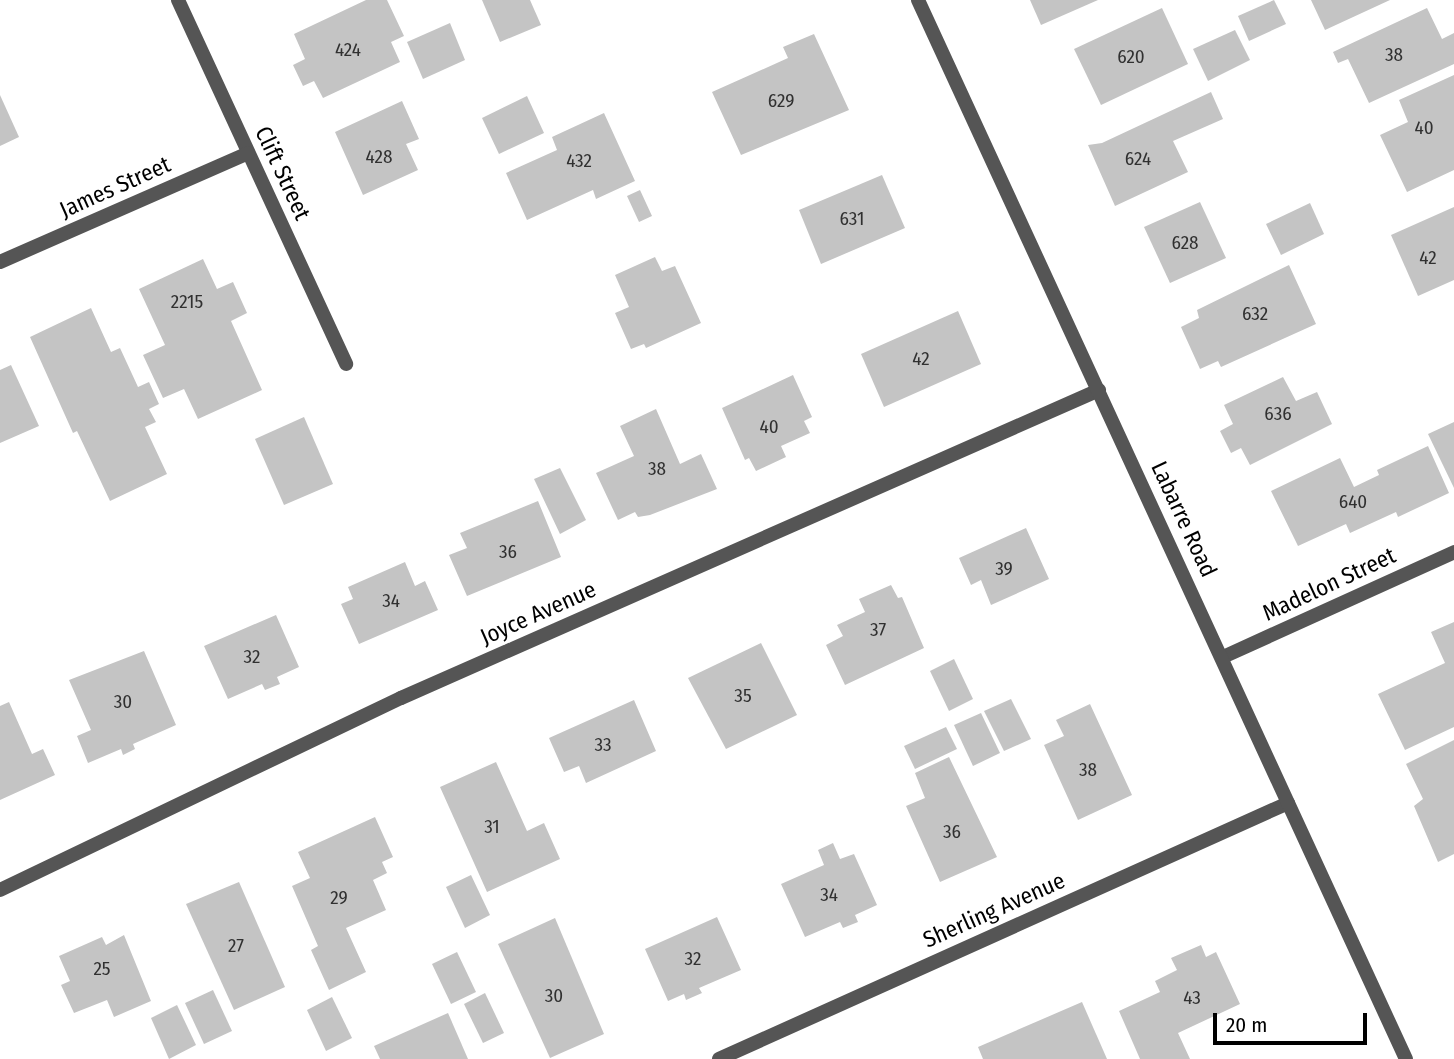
<!DOCTYPE html>
<style>
body{margin:0}
#map{position:relative;width:1454px;height:1059px;overflow:hidden;background:#fff;font-family:"Fira Sans Condensed",sans-serif}
div>[style]{position:absolute}
.building>*{inset:0;background:#c4c4c4}
.minor>*{height:14px;margin:-7px;padding:0 7px;transform-origin:7px;border-radius:7px;background:#555}
.tertiary>*{height:14px;margin:-7px;padding:0 7px;transform-origin:7px;border-radius:7px;background:#555}
span{translate:-50% -50%;white-space:nowrap;text-align:center;line-height:1.15;-webkit-text-stroke:5px #fff;paint-order:stroke}
.number-label{font-size:19px;color:#313131}
.number-label span{-webkit-text-stroke-width:0}
.street-label{font-size:23px;color:#000}
.scale{position:absolute;left:1213px;top:1013px;width:154px;height:32px;box-sizing:border-box;border:4px solid #000;border-top:0;padding-left:9px;font-size:21px;line-height:24px;white-space:nowrap;color:#000;-webkit-text-stroke:5px #fff;paint-order:stroke}
</style>
<div id="map">
<div class="building">
<div style="clip-path:polygon(366px 0,387px 0,404px 36px,391px 42px,400px 62px,323px 98px,314px 81px,303px 86px,293px 65px,305px 59px,294px 34px)"></div>
<div style="clip-path:polygon(482px 0,530px 0,541px 25px,500px 42px)"></div>
<div style="clip-path:polygon(1030px 0,1098px 0,1041px 25px)"></div>
<div style="clip-path:polygon(1274px 0,1286px 24px,1249px 41px,1238px 16px)"></div>
<div style="clip-path:polygon(1311px 0,1390px 0,1325px 30px)"></div>
<div style="clip-path:polygon(1162px 8px,1188px 64px,1101px 105px,1074px 49px)"></div>
<div style="clip-path:polygon(1427px 8px,1442px 39px,1454px 33px,1454px 64px,1369px 103px,1348px 59px,1338px 63px,1333px 52px)"></div>
<div style="clip-path:polygon(450px 23px,465px 60px,423px 79px,407px 42px)"></div>
<div style="clip-path:polygon(1235px 30px,1250px 60px,1208px 81px,1193px 49px)"></div>
<div style="clip-path:polygon(814px 34px,849px 110px,741px 155px,712px 92px,788px 58px,783px 47px)"></div>
<div style="clip-path:polygon(1454px 75px,1454px 170px,1407px 192px,1380px 135px,1408px 122px,1399px 100px)"></div>
<div style="clip-path:polygon(1211px 92px,1223px 119px,1173px 141px,1188px 172px,1115px 206px,1088px 145px,1102px 143px)"></div>
<div style="clip-path:polygon(0 95px,19px 137px,0 146px)"></div>
<div style="clip-path:polygon(527px 96px,544px 133px,499px 154px,482px 118px)"></div>
<div style="clip-path:polygon(402px 101px,419px 139px,406px 144px,418px 170px,363px 195px,335px 132px)"></div>
<div style="clip-path:polygon(604px 113px,635px 181px,596px 199px,593px 190px,527px 220px,506px 173px,557px 150px,552px 137px)"></div>
<div style="clip-path:polygon(882px 175px,905px 228px,821px 264px,799px 210px)"></div>
<div style="clip-path:polygon(640px 190px,652px 216px,639px 222px,627px 196px)"></div>
<div style="clip-path:polygon(1200px 202px,1226px 258px,1170px 283px,1144px 227px)"></div>
<div style="clip-path:polygon(1310px 203px,1324px 234px,1281px 255px,1266px 224px)"></div>
<div style="clip-path:polygon(1454px 207px,1454px 280px,1418px 296px,1391px 235px)"></div>
<div style="clip-path:polygon(655px 257px,662px 271px,675px 266px,701px 323px,646px 348px,644px 344px,631px 349px,615px 313px,629px 307px,615px 275px)"></div>
<div style="clip-path:polygon(203px 259px,217px 289px,233px 282px,247px 313px,231px 321px,262px 390px,198px 419px,184px 389px,163px 398px,143px 355px,165px 345px,139px 289px)"></div>
<div style="clip-path:polygon(1289px 265px,1316px 324px,1221px 367px,1218px 361px,1200px 369px,1181px 327px,1199px 318px,1197px 310px)"></div>
<div style="clip-path:polygon(91px 308px,111px 352px,120px 348px,138px 387px,149px 382px,159px 404px,149px 409px,156px 422px,145px 427px,167px 474px,110px 501px,77px 431px,73px 433px,30px 337px)"></div>
<div style="clip-path:polygon(958px 311px,981px 364px,884px 407px,861px 354px)"></div>
<div style="clip-path:polygon(11px 365px,39px 426px,0 443px,0 370px)"></div>
<div style="clip-path:polygon(793px 375px,812px 417px,804px 421px,810px 433px,781px 446px,786px 457px,756px 471px,749px 458px,745px 460px,722px 408px)"></div>
<div style="clip-path:polygon(1283px 377px,1296px 401px,1317px 392px,1332px 424px,1250px 465px,1241px 448px,1231px 453px,1220px 431px,1233px 424px,1224px 405px)"></div>
<div style="clip-path:polygon(656px 409px,680px 464px,701px 454px,717px 489px,650px 515px,638px 517px,635px 512px,618px 520px,596px 473px,634px 456px,620px 426px)"></div>
<div style="clip-path:polygon(304px 417px,333px 484px,284px 505px,255px 439px)"></div>
<div style="clip-path:polygon(1454px 422px,1454px 488px,1428px 434px)"></div>
<div style="clip-path:polygon(1428px 446px,1449px 493px,1398px 517px,1396px 512px,1350px 533px,1346px 524px,1298px 546px,1271px 491px,1340px 458px,1354px 487px,1379px 475px,1377px 470px)"></div>
<div style="clip-path:polygon(560px 468px,586px 520px,560px 534px,534px 479px)"></div>
<div style="clip-path:polygon(538px 501px,561px 557px,467px 596px,449px 555px,467px 548px,460px 533px)"></div>
<div style="clip-path:polygon(1026px 528px,1049px 579px,991px 605px,981px 580px,971px 585px,959px 558px)"></div>
<div style="clip-path:polygon(405px 562px,415px 586px,425px 581px,438px 610px,359px 644px,341px 604px,353px 599px,348px 587px)"></div>
<div style="clip-path:polygon(891px 585px,898px 598px,902px 597px,924px 648px,845px 685px,826px 645px,843px 636px,837px 625px,865px 612px,859px 599px)"></div>
<div style="clip-path:polygon(276px 615px,299px 667px,277px 677px,280px 684px,265px 690px,262px 684px,228px 699px,204px 646px)"></div>
<div style="clip-path:polygon(1454px 622px,1454px 727px,1405px 750px,1378px 694px,1445px 663px,1431px 632px)"></div>
<div style="clip-path:polygon(761px 643px,797px 715px,726px 749px,688px 678px)"></div>
<div style="clip-path:polygon(144px 651px,176px 725px,133px 744px,135px 749px,123px 755px,121px 749px,88px 763px,77px 736px,91px 730px,69px 680px)"></div>
<div style="clip-path:polygon(954px 659px,973px 699px,949px 711px,930px 671px)"></div>
<div style="clip-path:polygon(1011px 699px,1031px 739px,1004px 751px,984px 711px)"></div>
<div style="clip-path:polygon(634px 700px,656px 751px,586px 783px,579px 766px,564px 772px,549px 738px)"></div>
<div style="clip-path:polygon(9px 702px,32px 754px,43px 749px,55px 775px,0 800px,0 706px)"></div>
<div style="clip-path:polygon(1090px 704px,1132px 795px,1078px 820px,1044px 745px,1064px 736px,1056px 720px)"></div>
<div style="clip-path:polygon(981px 713px,1000px 753px,973px 766px,954px 725px)"></div>
<div style="clip-path:polygon(946px 727px,957px 749px,915px 769px,904px 746px)"></div>
<div style="clip-path:polygon(1454px 740px,1454px 854px,1438px 862px,1414px 806px,1423px 799px,1406px 764px)"></div>
<div style="clip-path:polygon(949px 757px,997px 857px,940px 882px,906px 806px,925px 798px,915px 773px)"></div>
<div style="clip-path:polygon(496px 762px,527px 831px,544px 823px,560px 859px,487px 892px,440px 787px)"></div>
<div style="clip-path:polygon(375px 817px,393px 857px,382px 862px,387px 873px,373px 880px,386px 910px,346px 928px,366px 972px,329px 990px,311px 950px,318px 946px,292px 886px,310px 878px,298px 852px)"></div>
<div style="clip-path:polygon(833px 843px,840px 859px,854px 854px,877px 905px,855px 915px,858px 922px,843px 928px,840px 922px,805px 937px,781px 884px,824px 865px,818px 850px)"></div>
<div style="clip-path:polygon(471px 875px,490px 915px,465px 928px,446px 887px)"></div>
<div style="clip-path:polygon(239px 882px,285px 987px,234px 1010px,186px 904px)"></div>
<div style="clip-path:polygon(717px 917px,741px 970px,699px 988px,702px 993px,686px 1000px,684px 994px,668px 1001px,645px 949px)"></div>
<div style="clip-path:polygon(555px 918px,604px 1034px,550px 1058px,498px 944px)"></div>
<div style="clip-path:polygon(124px 935px,151px 1001px,114px 1017px,107px 1000px,74px 1013px,61px 985px,70px 981px,59px 956px,102px 937px,106px 945px)"></div>
<div style="clip-path:polygon(1201px 945px,1206px 957px,1216px 952px,1240px 1004px,1178px 1033px,1190px 1059px,1140px 1059px,1119px 1011px,1160px 992px,1155px 981px,1177px 970px,1171px 958px)"></div>
<div style="clip-path:polygon(457px 952px,476px 992px,451px 1004px,432px 964px)"></div>
<div style="clip-path:polygon(213px 990px,232px 1031px,204px 1044px,185px 1003px)"></div>
<div style="clip-path:polygon(485px 993px,504px 1033px,483px 1043px,464px 1004px)"></div>
<div style="clip-path:polygon(332px 997px,352px 1038px,326px 1051px,307px 1010px)"></div>
<div style="clip-path:polygon(1082px 1002px,1107px 1059px,983px 1059px,978px 1047px)"></div>
<div style="clip-path:polygon(177px 1005px,196px 1045px,169px 1059px,151px 1018px)"></div>
<div style="clip-path:polygon(448px 1013px,468px 1059px,380px 1059px,374px 1046px)"></div>
</div>
<div class="minor">
<div style="left:178px;top:0;width:401px;rotate:65.2deg"></div>
<div style="left:0;top:262px;width:271px;rotate:-23.7deg"></div>
<div style="left:1223px;top:657px;width:254px;rotate:-24.4deg"></div>
<div style="left:0;top:890px;width:445px;rotate:-25.6deg"></div>
<div style="left:401px;top:698px;width:763px;rotate:-23.81deg"></div>
<div style="left:719px;top:1059px;width:624px;rotate:-24.22deg"></div>
</div>
<div class="tertiary">
<div style="left:918px;top:0;width:1166px;rotate:65.26deg"></div>
</div>
<div class="number-label">
<span style="left:348px;top:50px">424</span>
<span style="left:1394px;top:55px">38</span>
<span style="left:1131px;top:57px">620</span>
<span style="left:781px;top:101px">629</span>
<span style="left:1424px;top:128px">40</span>
<span style="left:379px;top:157px">428</span>
<span style="left:1138px;top:159px">624</span>
<span style="left:579px;top:161px">432</span>
<span style="left:852px;top:219px">631</span>
<span style="left:1185px;top:243px">628</span>
<span style="left:1428px;top:258px">42</span>
<span style="left:187px;top:302px">2215</span>
<span style="left:1255px;top:314px">632</span>
<span style="left:921px;top:359px">42</span>
<span style="left:1278px;top:414px">636</span>
<span style="left:769px;top:427px">40</span>
<span style="left:657px;top:469px">38</span>
<span style="left:1353px;top:502px">640</span>
<span style="left:508px;top:552px">36</span>
<span style="left:1004px;top:569px">39</span>
<span style="left:391px;top:601px">34</span>
<span style="left:878px;top:630px">37</span>
<span style="left:252px;top:657px">32</span>
<span style="left:743px;top:696px">35</span>
<span style="left:123px;top:702px">30</span>
<span style="left:603px;top:745px">33</span>
<span style="left:1088px;top:770px">38</span>
<span style="left:492px;top:827px">31</span>
<span style="left:952px;top:832px">36</span>
<span style="left:829px;top:895px">34</span>
<span style="left:339px;top:898px">29</span>
<span style="left:236px;top:946px">27</span>
<span style="left:693px;top:959px">32</span>
<span style="left:102px;top:969px">25</span>
<span style="left:554px;top:996px">30</span>
<span style="left:1192px;top:998px">43</span>
</div>
<div class="street-label">
<span style="left:283px;top:173px;rotate:65deg">Clift Street</span>
<span style="left:115px;top:187px;rotate:-24deg">James Street</span>
<span style="left:1184px;top:519px;rotate:65deg">Labarre Road</span>
<span style="left:1329px;top:584px;rotate:-25deg">Madelon Street</span>
<span style="left:538px;top:613px;rotate:-24deg">Joyce Avenue</span>
<span style="left:994px;top:910px;rotate:-24deg">Sherling Avenue</span>
</div>
<div class="scale">20 m</div>
</div>
